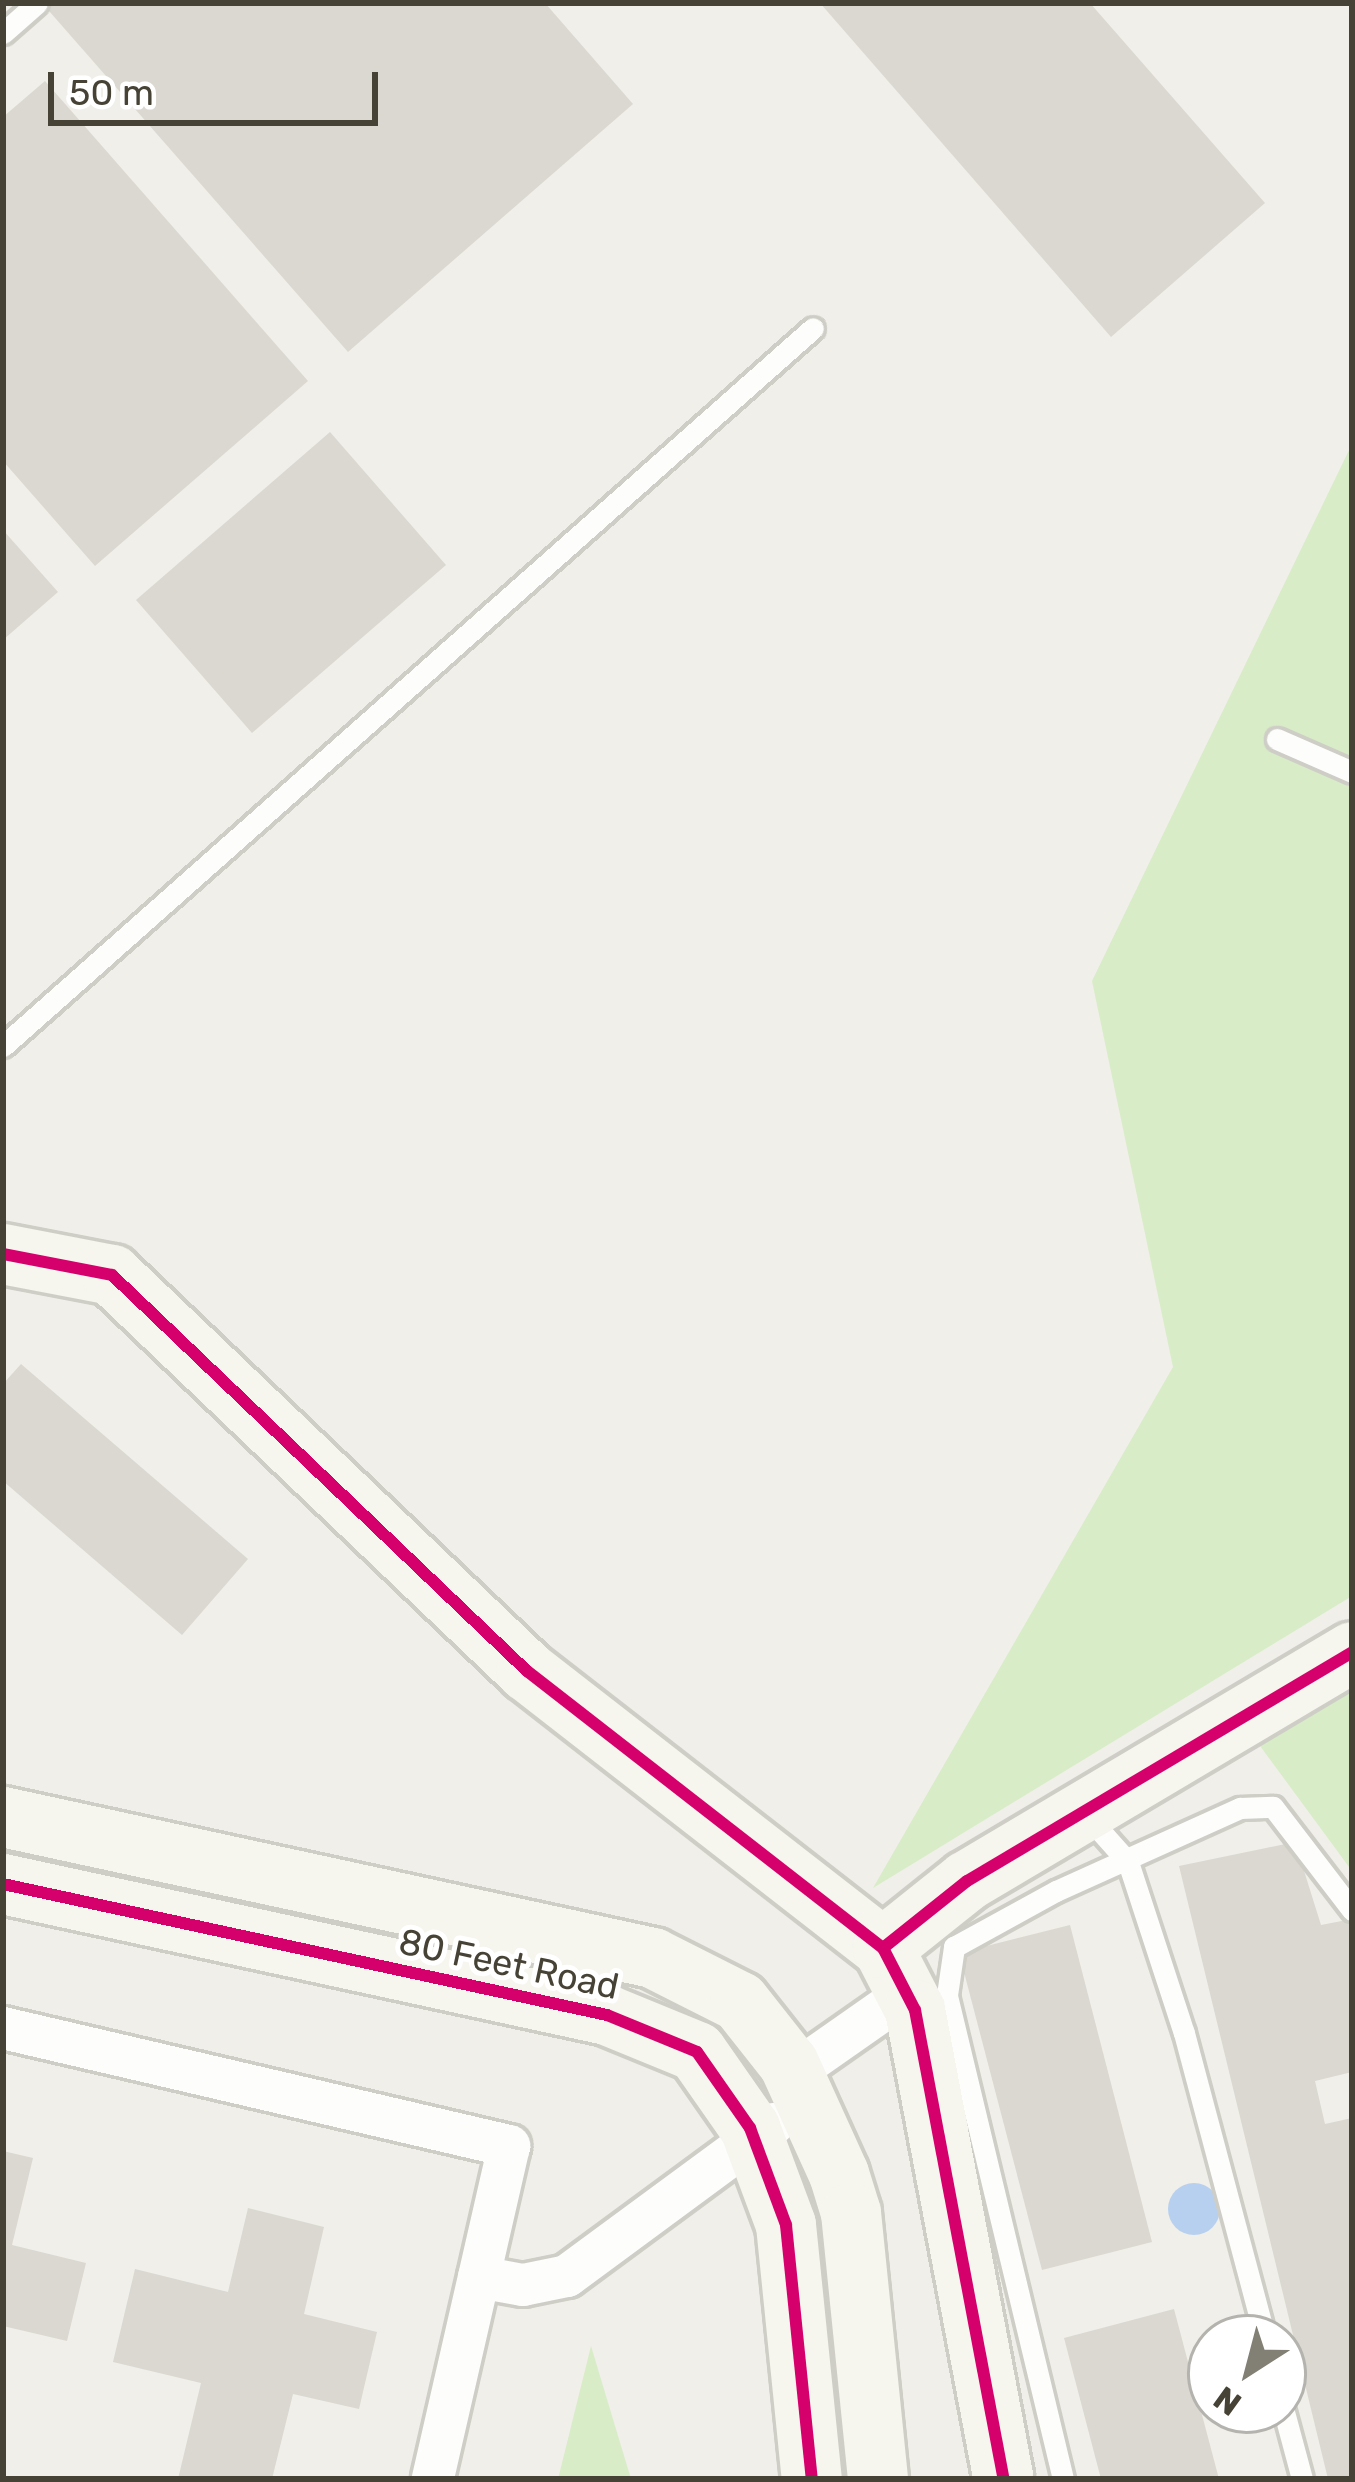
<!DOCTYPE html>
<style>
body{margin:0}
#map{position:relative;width:1355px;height:2482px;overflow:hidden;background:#f0efe9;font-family:Rubik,sans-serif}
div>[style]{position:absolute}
.green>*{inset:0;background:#d8ecc8}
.water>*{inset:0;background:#b8d0ef}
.round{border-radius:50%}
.building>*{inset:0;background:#dad8d1}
.roads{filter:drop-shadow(3px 0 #cecdc6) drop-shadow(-3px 0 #cecdc6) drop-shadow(0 3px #cecdc6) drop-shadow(0 -3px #cecdc6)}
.lane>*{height:21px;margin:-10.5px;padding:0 10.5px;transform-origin:10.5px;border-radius:10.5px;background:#fdfdfc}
.street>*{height:42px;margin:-21px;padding:0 21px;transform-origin:21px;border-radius:21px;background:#fdfdfc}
.secondary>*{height:60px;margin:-30px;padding:0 30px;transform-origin:30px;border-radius:30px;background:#f6f5ee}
.cycleway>*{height:12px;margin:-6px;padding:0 6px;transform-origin:6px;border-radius:6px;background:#d6006c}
span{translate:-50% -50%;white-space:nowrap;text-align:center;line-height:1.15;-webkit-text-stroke:10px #fff;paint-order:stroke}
.street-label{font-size:36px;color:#464235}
.frame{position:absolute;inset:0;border:6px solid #464235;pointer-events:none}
.north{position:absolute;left:1187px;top:2314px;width:120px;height:120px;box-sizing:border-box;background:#fff;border:3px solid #b5b3ae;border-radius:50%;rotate:216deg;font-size:33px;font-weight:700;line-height:48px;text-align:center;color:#464235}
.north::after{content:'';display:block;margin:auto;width:42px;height:54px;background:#827f74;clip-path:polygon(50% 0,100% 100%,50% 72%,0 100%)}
.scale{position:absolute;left:48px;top:72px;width:330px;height:54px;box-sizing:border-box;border:6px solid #464235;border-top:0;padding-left:15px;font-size:36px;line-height:42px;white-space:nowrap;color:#464235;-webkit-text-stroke:9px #fff;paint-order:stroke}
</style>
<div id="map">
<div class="green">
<div style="clip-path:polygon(1352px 444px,1352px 1596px,873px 1888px,1173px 1367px,1092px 981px)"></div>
<div style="clip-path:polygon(1352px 1681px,1352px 1871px,1255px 1739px)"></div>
<div style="clip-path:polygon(591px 2346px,631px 2479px,558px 2479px)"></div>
</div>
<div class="water">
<div class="round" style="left:1168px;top:2183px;width:52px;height:52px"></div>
</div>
<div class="building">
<div style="clip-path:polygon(42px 3px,545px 3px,633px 104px,348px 352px)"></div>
<div style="clip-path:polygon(820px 3px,1090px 3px,1265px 203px,1111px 337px)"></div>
<div style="clip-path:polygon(45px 81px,308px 381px,95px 566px,3px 461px,3px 117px)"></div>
<div style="clip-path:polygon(330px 432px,446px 565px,252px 733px,136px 600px)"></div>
<div style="clip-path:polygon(3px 530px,58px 592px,3px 640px)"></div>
<div style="clip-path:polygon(21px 1364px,248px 1559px,182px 1635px,3px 1481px,3px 1384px)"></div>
<div style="clip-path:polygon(1295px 1842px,1321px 1925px,1352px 1919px,1352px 2072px,1315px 2081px,1325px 2124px,1352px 2118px,1352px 2479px,1328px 2479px,1179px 1866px)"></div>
<div style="clip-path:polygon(1070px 1925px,1152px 2242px,1042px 2270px,959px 1953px)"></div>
<div style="clip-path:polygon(3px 2151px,33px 2158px,12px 2245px,86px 2263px,67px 2341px,3px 2326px)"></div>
<div style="clip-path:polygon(248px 2208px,324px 2227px,304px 2314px,377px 2332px,359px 2409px,293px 2394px,272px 2479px,178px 2479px,201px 2383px,113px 2362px,135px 2269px,228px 2292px)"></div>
<div style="clip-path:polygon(1174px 2309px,1219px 2479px,1101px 2479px,1064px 2338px)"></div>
</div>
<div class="roads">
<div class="lane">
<div style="left:3px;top:33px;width:45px;rotate:-41.4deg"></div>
<div style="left:1277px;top:739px;width:82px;rotate:23.7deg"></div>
<div style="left:3px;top:1046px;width:1082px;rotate:-41.55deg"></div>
<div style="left:1087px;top:1816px;width:62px;rotate:48.3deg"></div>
<div style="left:1128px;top:1862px;width:180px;rotate:71.9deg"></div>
<div style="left:1184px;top:2033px;width:316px;rotate:75.1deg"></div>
<div style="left:1283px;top:2408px;width:73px;rotate:75deg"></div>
<div style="left:1063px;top:2479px;width:498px;rotate:-103.5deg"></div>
<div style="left:947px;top:1995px;width:49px;rotate:-81.7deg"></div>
<div style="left:954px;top:1947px;width:116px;rotate:-28.8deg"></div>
<div style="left:1056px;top:1891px;width:202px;rotate:-24.3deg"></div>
<div style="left:1240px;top:1808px;width:33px;rotate:-2deg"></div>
<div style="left:1273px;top:1807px;width:130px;rotate:52.5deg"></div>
</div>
<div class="street">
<div style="left:3px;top:2028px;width:520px;rotate:13.13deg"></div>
<div style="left:509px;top:2146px;width:342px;rotate:102.9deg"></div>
<div style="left:793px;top:2073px;width:138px;rotate:-35deg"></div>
<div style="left:479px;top:2277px;width:45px;rotate:10.3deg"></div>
<div style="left:523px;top:2285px;width:45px;rotate:-11.6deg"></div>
<div style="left:567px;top:2276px;width:256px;rotate:-36.4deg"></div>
</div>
<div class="secondary">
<div style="left:3px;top:1254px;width:111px;rotate:10.9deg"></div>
<div style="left:112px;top:1275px;width:574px;rotate:43.66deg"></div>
<div style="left:527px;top:1671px;width:451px;rotate:37.9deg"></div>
<div style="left:883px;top:1948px;width:70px;rotate:62.7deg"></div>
<div style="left:915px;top:2010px;width:477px;rotate:79.3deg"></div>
<div style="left:3px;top:1817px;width:665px;rotate:12.24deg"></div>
<div style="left:653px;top:1958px;width:97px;rotate:26.8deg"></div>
<div style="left:740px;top:2002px;width:79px;rotate:51.7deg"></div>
<div style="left:789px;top:2064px;width:121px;rotate:65.6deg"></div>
<div style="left:839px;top:2174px;width:41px;rotate:72.9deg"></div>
<div style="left:851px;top:2213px;width:267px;rotate:84.2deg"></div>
<div style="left:3px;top:1884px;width:618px;rotate:12.24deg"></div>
<div style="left:607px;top:2015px;width:97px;rotate:22.3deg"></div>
<div style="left:697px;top:2052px;width:93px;rotate:55.1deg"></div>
<div style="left:750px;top:2128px;width:103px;rotate:69.6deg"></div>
<div style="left:786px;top:2225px;width:255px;rotate:84.2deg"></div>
<div style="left:883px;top:1948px;width:107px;rotate:-38.6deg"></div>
<div style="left:967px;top:1881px;width:448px;rotate:-30.7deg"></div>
</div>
</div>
<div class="cycleway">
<div style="left:3px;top:1254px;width:111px;rotate:10.9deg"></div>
<div style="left:112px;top:1275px;width:574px;rotate:43.66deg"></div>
<div style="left:527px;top:1671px;width:451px;rotate:37.9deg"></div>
<div style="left:883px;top:1948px;width:70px;rotate:62.7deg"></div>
<div style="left:915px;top:2010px;width:477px;rotate:79.3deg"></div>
<div style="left:3px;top:1884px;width:618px;rotate:12.24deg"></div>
<div style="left:607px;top:2015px;width:97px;rotate:22.3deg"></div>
<div style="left:697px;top:2052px;width:93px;rotate:55.1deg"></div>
<div style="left:750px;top:2128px;width:103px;rotate:69.6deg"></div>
<div style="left:786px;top:2225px;width:255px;rotate:84.2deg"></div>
<div style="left:883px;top:1948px;width:107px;rotate:-38.6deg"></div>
<div style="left:967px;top:1881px;width:448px;rotate:-30.7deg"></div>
</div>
<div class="street-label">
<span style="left:509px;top:1964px;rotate:12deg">80 Feet Road</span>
</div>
<div class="frame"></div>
<div class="north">N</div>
<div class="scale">50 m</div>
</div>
